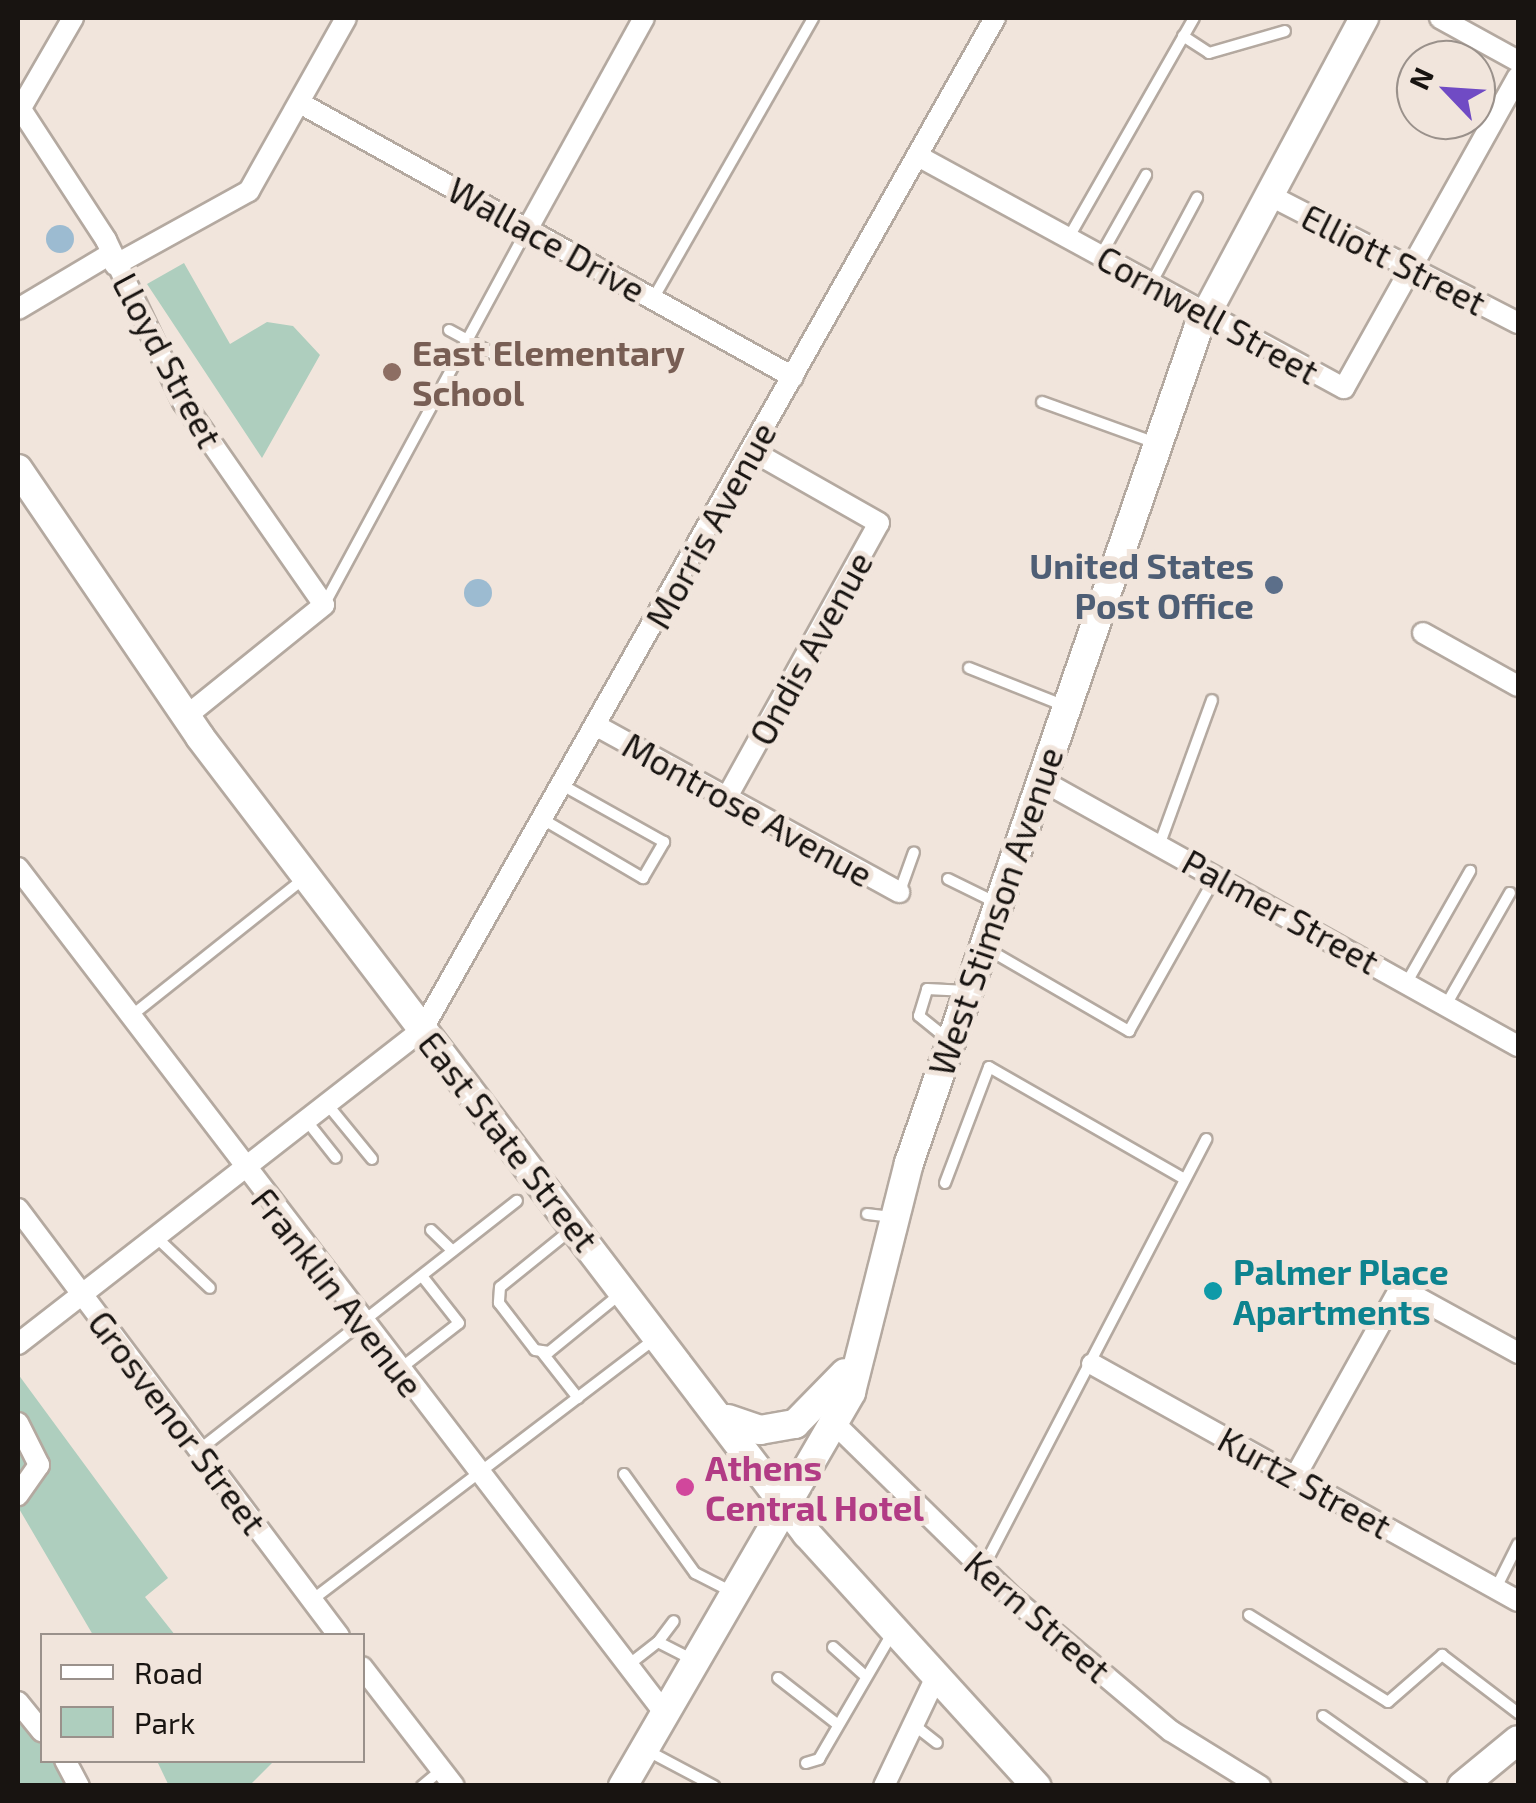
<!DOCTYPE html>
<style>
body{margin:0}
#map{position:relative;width:1536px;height:1803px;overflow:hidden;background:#f1e5dc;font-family:"Exo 2",sans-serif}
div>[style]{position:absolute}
.green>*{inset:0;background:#aecebe}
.water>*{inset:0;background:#9cbbd1}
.round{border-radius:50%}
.roads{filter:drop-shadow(2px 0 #b4a9a0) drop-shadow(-2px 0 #b4a9a0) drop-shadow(0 2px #b4a9a0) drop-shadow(0 -2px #b4a9a0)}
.lane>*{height:10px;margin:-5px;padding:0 5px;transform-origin:5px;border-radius:5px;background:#fff}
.street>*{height:20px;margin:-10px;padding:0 10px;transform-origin:10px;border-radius:10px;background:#fff}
.secondary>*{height:28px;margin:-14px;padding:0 14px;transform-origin:14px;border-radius:14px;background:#fff}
.dots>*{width:28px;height:28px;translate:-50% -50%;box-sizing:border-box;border:5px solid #f1e5dc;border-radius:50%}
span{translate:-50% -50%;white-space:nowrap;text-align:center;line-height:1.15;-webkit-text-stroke:10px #f1e5dc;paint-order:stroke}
.street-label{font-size:35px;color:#181411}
.education-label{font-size:35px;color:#785e54;font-weight:700}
.left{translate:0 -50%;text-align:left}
.service-label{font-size:35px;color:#4e5e75;font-weight:700}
.right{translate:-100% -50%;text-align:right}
.culture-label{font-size:35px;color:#0d838f;font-weight:700}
.hotel-label{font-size:35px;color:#b23c85;font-weight:700}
.frame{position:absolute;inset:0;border:20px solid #181411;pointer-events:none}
.legend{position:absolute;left:40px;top:1633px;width:325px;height:130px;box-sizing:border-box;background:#f1e5dc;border:2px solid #9a918b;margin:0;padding:12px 18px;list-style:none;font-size:30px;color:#181411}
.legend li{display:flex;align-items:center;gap:20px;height:50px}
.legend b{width:50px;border:2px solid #9a918b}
.north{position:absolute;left:1396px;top:40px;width:100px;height:100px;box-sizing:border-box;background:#f1e5dc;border:2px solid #9a918b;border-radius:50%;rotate:295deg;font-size:28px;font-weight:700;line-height:40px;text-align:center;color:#181411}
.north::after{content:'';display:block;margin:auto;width:35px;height:45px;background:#704bc4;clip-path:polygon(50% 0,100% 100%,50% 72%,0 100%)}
</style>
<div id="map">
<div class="green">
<div style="clip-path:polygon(184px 263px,230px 344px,267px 322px,293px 326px,320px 355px,262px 458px,147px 284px)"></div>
<div style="clip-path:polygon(18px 1374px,168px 1578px,145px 1597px,175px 1635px,93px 1635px,18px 1507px)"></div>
<div style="clip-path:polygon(18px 1702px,42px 1732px,42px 1760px,65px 1761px,79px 1785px,18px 1785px)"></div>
<div style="clip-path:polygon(274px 1761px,250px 1785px,169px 1786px,157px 1761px)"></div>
</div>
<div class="water">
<div class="round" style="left:46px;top:225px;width:28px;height:28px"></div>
<div class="round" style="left:464px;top:579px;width:28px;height:28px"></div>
</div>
<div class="roads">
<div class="lane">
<div style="left:1183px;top:36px;width:31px;rotate:33deg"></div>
<div style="left:1209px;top:53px;width:79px;rotate:-16.1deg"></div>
<div style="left:1069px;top:237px;width:252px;rotate:-60.3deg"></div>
<div style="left:1101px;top:255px;width:92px;rotate:-60.6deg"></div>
<div style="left:1151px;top:284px;width:98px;rotate:-61.9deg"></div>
<div style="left:653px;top:299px;width:323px;rotate:-60.3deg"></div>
<div style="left:449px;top:330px;width:57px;rotate:28.4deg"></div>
<div style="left:1042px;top:402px;width:121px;rotate:19.8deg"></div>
<div style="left:324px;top:605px;width:427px;rotate:-61.6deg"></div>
<div style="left:969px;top:668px;width:103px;rotate:21.6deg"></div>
<div style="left:544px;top:820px;width:115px;rotate:30.4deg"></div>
<div style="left:643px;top:878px;width:42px;rotate:-59.7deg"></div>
<div style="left:664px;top:842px;width:115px;rotate:-150.8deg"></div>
<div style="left:1160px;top:843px;width:152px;rotate:-70deg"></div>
<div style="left:948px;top:879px;width:55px;rotate:26.1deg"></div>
<div style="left:900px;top:891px;width:41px;rotate:-70.3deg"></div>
<div style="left:984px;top:947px;width:168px;rotate:30.1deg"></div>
<div style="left:1129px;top:1031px;width:176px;rotate:-60.7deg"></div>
<div style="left:1407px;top:982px;width:128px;rotate:-60.4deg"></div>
<div style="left:1446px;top:1005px;width:129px;rotate:-60.3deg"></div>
<div style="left:131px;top:1016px;width:223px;rotate:-38.5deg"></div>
<div style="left:950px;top:1041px;width:40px;rotate:-141deg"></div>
<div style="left:919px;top:1016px;width:28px;rotate:-73deg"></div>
<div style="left:927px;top:989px;width:40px;rotate:2.9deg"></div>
<div style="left:327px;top:1104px;width:71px;rotate:50.7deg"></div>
<div style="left:306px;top:1120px;width:48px;rotate:51.7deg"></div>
<div style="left:945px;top:1183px;width:124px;rotate:-69.2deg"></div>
<div style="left:989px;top:1067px;width:224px;rotate:29.8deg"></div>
<div style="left:867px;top:1214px;width:24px;rotate:7deg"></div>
<div style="left:572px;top:1229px;width:92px;rotate:141.1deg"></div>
<div style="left:500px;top:1287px;width:16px;rotate:94deg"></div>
<div style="left:499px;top:1303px;width:59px;rotate:52.5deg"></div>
<div style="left:535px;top:1350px;width:14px;rotate:8deg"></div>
<div style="left:549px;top:1352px;width:92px;rotate:-39.2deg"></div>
<div style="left:431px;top:1230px;width:30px;rotate:44deg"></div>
<div style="left:156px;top:1237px;width:74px;rotate:43.4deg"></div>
<div style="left:541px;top:1351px;width:60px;rotate:51.8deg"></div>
<div style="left:401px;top:1368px;width:73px;rotate:-37.8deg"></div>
<div style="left:459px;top:1323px;width:60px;rotate:-128.2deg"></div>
<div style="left:199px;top:1450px;width:404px;rotate:-38.1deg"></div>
<div style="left:624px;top:1474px;width:122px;rotate:54.4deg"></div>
<div style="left:695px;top:1573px;width:39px;rotate:27deg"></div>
<div style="left:982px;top:1570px;width:486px;rotate:-62.5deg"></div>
<div style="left:1496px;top:1588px;width:49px;rotate:-63.4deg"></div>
<div style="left:312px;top:1600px;width:432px;rotate:-37.3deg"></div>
<div style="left:1249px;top:1615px;width:164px;rotate:32deg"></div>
<div style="left:1388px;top:1702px;width:72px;rotate:-41deg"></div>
<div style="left:1442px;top:1655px;width:96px;rotate:37.3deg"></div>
<div style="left:658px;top:1642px;width:26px;rotate:-53deg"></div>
<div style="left:833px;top:1647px;width:40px;rotate:42deg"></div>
<div style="left:627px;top:1666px;width:39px;rotate:-38deg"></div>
<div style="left:658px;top:1642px;width:38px;rotate:27deg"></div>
<div style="left:778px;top:1678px;width:75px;rotate:37.9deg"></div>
<div style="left:1323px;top:1716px;width:121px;rotate:35.3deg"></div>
<div style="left:914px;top:1725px;width:29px;rotate:38deg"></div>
<div style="left:648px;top:1751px;width:75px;rotate:27.9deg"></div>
<div style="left:806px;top:1763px;width:14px;rotate:-17deg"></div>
<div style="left:819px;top:1759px;width:147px;rotate:-59.8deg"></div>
<div style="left:422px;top:1786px;width:25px;rotate:-40deg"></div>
</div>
<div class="street">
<div style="left:1440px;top:18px;width:89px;rotate:28.9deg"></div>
<div style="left:300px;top:103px;width:564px;rotate:29.06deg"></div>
<div style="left:22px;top:111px;width:154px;rotate:56.9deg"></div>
<div style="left:106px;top:240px;width:179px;rotate:64.6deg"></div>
<div style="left:183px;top:402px;width:247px;rotate:55.2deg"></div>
<div style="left:324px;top:605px;width:179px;rotate:141.1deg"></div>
<div style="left:18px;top:113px;width:110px;rotate:-59.9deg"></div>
<div style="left:918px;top:156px;width:485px;rotate:28.6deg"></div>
<div style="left:1344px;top:388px;width:356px;rotate:-60.8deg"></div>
<div style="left:1269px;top:195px;width:280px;rotate:27.2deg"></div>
<div style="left:528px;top:228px;width:240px;rotate:-61.1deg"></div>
<div style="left:115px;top:265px;width:153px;rotate:-28.9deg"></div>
<div style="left:249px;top:191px;width:198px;rotate:-60.7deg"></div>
<div style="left:18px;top:309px;width:109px;rotate:-30.8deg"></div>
<div style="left:1423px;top:633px;width:109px;rotate:29.2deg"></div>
<div style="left:597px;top:726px;width:345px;rotate:28.8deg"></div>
<div style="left:1041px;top:780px;width:546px;rotate:29.15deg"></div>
<div style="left:727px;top:797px;width:313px;rotate:-61deg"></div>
<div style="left:879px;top:523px;width:146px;rotate:-150.4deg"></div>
<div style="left:18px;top:868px;width:1061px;rotate:52.58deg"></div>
<div style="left:18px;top:1209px;width:534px;rotate:53.07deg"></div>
<div style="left:18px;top:1344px;width:512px;rotate:-37.86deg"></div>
<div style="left:422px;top:1030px;width:1163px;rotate:-60.48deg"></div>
<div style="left:1092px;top:1364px;width:487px;rotate:29.1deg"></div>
<div style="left:18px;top:1423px;width:47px;rotate:63.4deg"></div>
<div style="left:39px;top:1465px;width:37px;rotate:125deg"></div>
<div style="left:835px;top:1424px;width:250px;rotate:44.4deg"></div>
<div style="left:1014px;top:1599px;width:205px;rotate:40.1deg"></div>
<div style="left:1171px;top:1731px;width:105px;rotate:31.7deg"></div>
<div style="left:1295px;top:1477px;width:216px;rotate:-60.9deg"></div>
<div style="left:1400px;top:1288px;width:135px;rotate:28.8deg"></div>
<div style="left:362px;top:1667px;width:150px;rotate:52.3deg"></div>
<div style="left:18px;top:1702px;width:38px;rotate:51deg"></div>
<div style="left:65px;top:1760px;width:30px;rotate:62deg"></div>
<div style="left:884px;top:1786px;width:121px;rotate:-64.5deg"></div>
</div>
<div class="secondary">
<div style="left:18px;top:469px;width:324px;rotate:55.8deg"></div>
<div style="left:200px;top:737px;width:1002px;rotate:52.71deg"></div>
<div style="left:807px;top:1534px;width:341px;rotate:47.7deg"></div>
<div style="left:728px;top:1419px;width:34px;rotate:19deg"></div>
<div style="left:760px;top:1430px;width:36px;rotate:-10deg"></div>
<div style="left:795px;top:1424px;width:71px;rotate:-45.6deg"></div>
<div style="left:623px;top:1786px;width:455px;rotate:-59.9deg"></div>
<div style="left:851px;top:1392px;width:236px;rotate:-75.8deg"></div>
<div style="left:909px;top:1163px;width:883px;rotate:-70.89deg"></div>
<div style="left:1198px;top:329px;width:353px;rotate:-61.9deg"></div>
<div style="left:1462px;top:1786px;width:72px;rotate:-39.4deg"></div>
</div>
</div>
<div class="dots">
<div style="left:392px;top:372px;background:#8d6e63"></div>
<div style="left:1274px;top:585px;background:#5c6f8a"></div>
<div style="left:1213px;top:1291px;background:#0f9aa8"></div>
<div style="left:685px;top:1487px;background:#d1479c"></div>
</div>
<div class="street-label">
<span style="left:547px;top:239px;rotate:29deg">Wallace Drive</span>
<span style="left:1394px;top:259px;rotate:27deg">Elliott Street</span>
<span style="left:1208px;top:314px;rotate:29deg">Cornwell Street</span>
<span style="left:168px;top:360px;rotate:62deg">Lloyd Street</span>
<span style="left:710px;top:525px;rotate:-61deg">Morris Avenue</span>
<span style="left:810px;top:648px;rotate:-61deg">Ondis Avenue</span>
<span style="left:748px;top:809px;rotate:29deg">Montrose Avenue</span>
<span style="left:995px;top:911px;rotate:-71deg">West Stimson Avenue</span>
<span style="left:1281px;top:911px;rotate:29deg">Palmer Street</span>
<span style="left:509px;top:1141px;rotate:52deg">East State Street</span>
<span style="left:338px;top:1292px;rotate:52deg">Franklin Avenue</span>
<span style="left:178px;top:1422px;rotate:53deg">Grosvenor Street</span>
<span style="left:1305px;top:1482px;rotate:29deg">Kurtz Street</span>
<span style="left:1038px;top:1616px;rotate:41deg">Kern Street</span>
</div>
<div class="education-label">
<span class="left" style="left:412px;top:372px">East Elementary<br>School</span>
</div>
<div class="service-label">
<span class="right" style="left:1254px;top:585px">United States<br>Post Office</span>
</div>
<div class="culture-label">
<span class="left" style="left:1233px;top:1291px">Palmer Place<br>Apartments</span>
</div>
<div class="hotel-label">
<span class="left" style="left:705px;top:1487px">Athens<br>Central Hotel</span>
</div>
<div class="frame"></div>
<ul class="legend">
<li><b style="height:12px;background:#fff"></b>Road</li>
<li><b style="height:28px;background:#aecebe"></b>Park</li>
</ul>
<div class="north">N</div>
</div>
